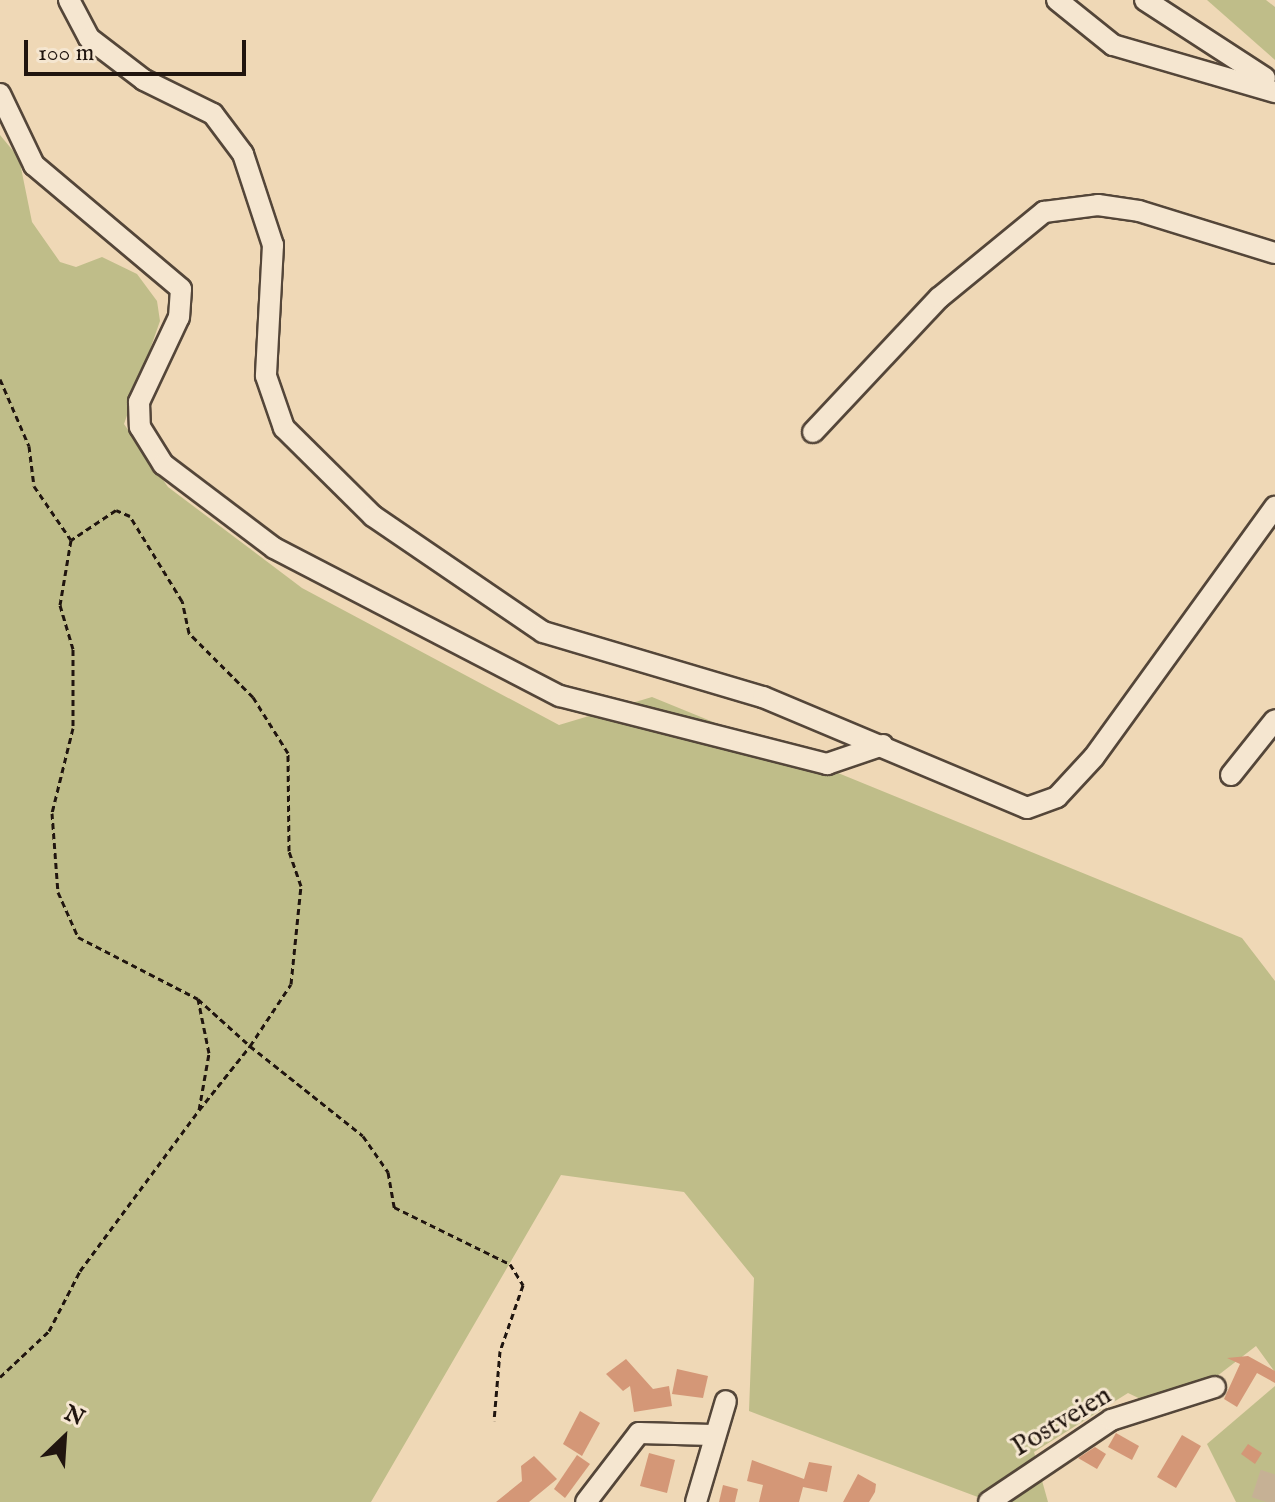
<!DOCTYPE html>
<style>
body{margin:0}
#map{position:relative;width:1275px;height:1502px;overflow:hidden;background:#efd8b6;font-family:"IM FELL English",serif}
div>[style]{position:absolute}
.green>*{inset:0;background:#bfbd89}
.building>*{inset:0;background:#d49777}
.highway-tunnel>*{height:30px;margin-top:-15px;transform-origin:0;background:repeating-linear-gradient(90deg,#c6b195 0 30px,transparent 0 45px)}
.path>*{height:3px;margin-top:-1.5px;transform-origin:0;background:repeating-linear-gradient(90deg,#20150f 0 6px,transparent 0 10px)}
.roads{filter:drop-shadow(2px 0 #544639) drop-shadow(-2px 0 #544639) drop-shadow(0 2px #544639) drop-shadow(0 -2px #544639)}
.minor>*{height:20px;margin:-10px;padding:0 10px;transform-origin:10px;border-radius:10px;background:#f5e6d0}
span{translate:-50% -50%;white-space:nowrap;text-align:center;line-height:1.15;-webkit-text-stroke:6px #f5e6d0;paint-order:stroke}
.street-label{font-size:28px;color:#20150f}
.north{position:absolute;left:24px;top:1398px;width:80px;height:80px;-webkit-text-stroke:6px #f5e6d0;paint-order:stroke;rotate:25deg;font-size:22px;font-weight:700;line-height:32px;text-align:center;color:#20150f}
.north::after{content:'';display:block;margin:auto;width:28px;height:36px;background:#20150f;clip-path:polygon(50% 0,100% 100%,50% 72%,0 100%)}
.scale{position:absolute;left:24px;top:40px;width:222px;height:36px;box-sizing:border-box;border:4px solid #20150f;border-top:0;padding-left:10px;font-size:24px;line-height:28px;white-space:nowrap;color:#20150f;-webkit-text-stroke:6px #f5e6d0;paint-order:stroke}
</style>
<div id="map">
<div class="green">
<div style="clip-path:polygon(1207px 0,1266px 0,1275px 7px,1275px 60px)"></div>
<div style="clip-path:polygon(0 135px,19px 158px,32px 222px,60px 262px,76px 267px,102px 257px,137px 274px,157px 301px,160px 321px,124px 424px,168px 487px,302px 588px,559px 725px,652px 697px,1242px 938px,1275px 981px,1275px 1372px,1256px 1346px,1212px 1380px,1149px 1403px,1128px 1393px,1034px 1452px,1048px 1502px,991px 1502px,749px 1411px,754px 1278px,684px 1192px,561px 1175px,371px 1502px,0 1502px)"></div>
<div style="clip-path:polygon(1275px 1386px,1275px 1502px,1236px 1502px,1207px 1444px)"></div>
</div>
<div class="building">
<div style="clip-path:polygon(1248px 1356px,1275px 1371px,1275px 1383px,1257px 1373px,1237px 1407px,1224px 1399px,1240px 1364px,1227px 1358px)"></div>
<div style="clip-path:polygon(626px 1359px,653px 1389px,669px 1386px,672px 1406px,634px 1412px,630px 1386px,623px 1391px,606px 1374px)"></div>
<div style="clip-path:polygon(677px 1369px,708px 1376px,703px 1398px,672px 1394px)"></div>
<div style="clip-path:polygon(580px 1411px,600px 1423px,582px 1456px,563px 1444px)"></div>
<div style="clip-path:polygon(1116px 1433px,1139px 1446px,1132px 1460px,1108px 1447px)"></div>
<div style="clip-path:polygon(1182px 1435px,1201px 1446px,1176px 1488px,1157px 1477px)"></div>
<div style="clip-path:polygon(1248px 1444px,1262px 1453px,1255px 1464px,1241px 1454px)"></div>
<div style="clip-path:polygon(1095px 1447px,1106px 1454px,1097px 1469px,1078px 1458px)"></div>
<div style="clip-path:polygon(649px 1453px,675px 1460px,667px 1493px,640px 1486px)"></div>
<div style="clip-path:polygon(577px 1455px,590px 1464px,565px 1498px,554px 1489px)"></div>
<div style="clip-path:polygon(534px 1456px,557px 1479px,529px 1502px,496px 1502px,522px 1481px,521px 1466px)"></div>
<div style="clip-path:polygon(752px 1460px,804px 1479px,809px 1462px,832px 1466px,827px 1492px,803px 1487px,799px 1502px,759px 1502px,763px 1485px,747px 1481px)"></div>
<div style="clip-path:polygon(858px 1474px,876px 1484px,875px 1492px,869px 1502px,843px 1502px)"></div>
<div style="clip-path:polygon(723px 1485px,738px 1489px,735px 1502px,719px 1502px)"></div>
</div>
<div class="highway-tunnel">
<div style="left:1266px;top:1502px;width:29px;rotate:-72deg"></div>
</div>
<div class="path">
<div style="left:0;top:379px;width:73px;rotate:66.6deg"></div>
<div style="left:29px;top:446px;width:40px;rotate:82.9deg"></div>
<div style="left:34px;top:486px;width:65px;rotate:55.6deg"></div>
<div style="left:199px;top:1110px;width:82px;rotate:-51.4deg"></div>
<div style="left:250px;top:1046px;width:74px;rotate:-56.5deg"></div>
<div style="left:291px;top:984px;width:99px;rotate:-84.2deg"></div>
<div style="left:301px;top:886px;width:37px;rotate:-109deg"></div>
<div style="left:289px;top:851px;width:98px;rotate:-90.6deg"></div>
<div style="left:288px;top:753px;width:66px;rotate:-122deg"></div>
<div style="left:253px;top:697px;width:91px;rotate:-135deg"></div>
<div style="left:189px;top:633px;width:33px;rotate:-102deg"></div>
<div style="left:182px;top:601px;width:100px;rotate:-121.5deg"></div>
<div style="left:130px;top:516px;width:15px;rotate:-157deg"></div>
<div style="left:116px;top:510px;width:54px;rotate:146.3deg"></div>
<div style="left:71px;top:540px;width:66px;rotate:99.6deg"></div>
<div style="left:60px;top:605px;width:46px;rotate:73.5deg"></div>
<div style="left:73px;top:649px;width:79px;rotate:90deg"></div>
<div style="left:73px;top:728px;width:88px;rotate:103.9deg"></div>
<div style="left:52px;top:813px;width:79px;rotate:85.7deg"></div>
<div style="left:58px;top:892px;width:49px;rotate:66deg"></div>
<div style="left:78px;top:937px;width:135px;rotate:27.3deg"></div>
<div style="left:198px;top:999px;width:70px;rotate:42.1deg"></div>
<div style="left:250px;top:1046px;width:144px;rotate:38.5deg"></div>
<div style="left:363px;top:1136px;width:44px;rotate:55.2deg"></div>
<div style="left:388px;top:1172px;width:36px;rotate:80deg"></div>
<div style="left:394px;top:1207px;width:129px;rotate:26.2deg"></div>
<div style="left:510px;top:1264px;width:25px;rotate:58deg"></div>
<div style="left:523px;top:1285px;width:70px;rotate:109.2deg"></div>
<div style="left:500px;top:1351px;width:70px;rotate:94.9deg"></div>
<div style="left:0;top:1377px;width:67px;rotate:-43.2deg"></div>
<div style="left:49px;top:1331px;width:68px;rotate:-62.7deg"></div>
<div style="left:80px;top:1271px;width:200px;rotate:-53.5deg"></div>
<div style="left:199px;top:1110px;width:58px;rotate:-80deg"></div>
<div style="left:209px;top:1053px;width:55px;rotate:-101.5deg"></div>
</div>
<div class="roads">
<div class="minor">
<div style="left:69px;top:0;width:43px;rotate:62.2deg"></div>
<div style="left:89px;top:38px;width:69px;rotate:37.4deg"></div>
<div style="left:144px;top:80px;width:77px;rotate:26.2deg"></div>
<div style="left:213px;top:114px;width:50px;rotate:53.1deg"></div>
<div style="left:243px;top:154px;width:96px;rotate:71.8deg"></div>
<div style="left:273px;top:245px;width:131px;rotate:93.1deg"></div>
<div style="left:266px;top:376px;width:55px;rotate:70.9deg"></div>
<div style="left:284px;top:428px;width:125px;rotate:44.7deg"></div>
<div style="left:373px;top:516px;width:206px;rotate:34.3deg"></div>
<div style="left:543px;top:632px;width:229px;rotate:16.5deg"></div>
<div style="left:763px;top:697px;width:286px;rotate:22.8deg"></div>
<div style="left:1027px;top:808px;width:32px;rotate:-20deg"></div>
<div style="left:1057px;top:797px;width:54px;rotate:-47.2deg"></div>
<div style="left:1094px;top:757px;width:309px;rotate:-54.1deg"></div>
<div style="left:1057px;top:0;width:72px;rotate:38.8deg"></div>
<div style="left:1113px;top:45px;width:169px;rotate:16.2deg"></div>
<div style="left:1145px;top:0;width:143px;rotate:33deg"></div>
<div style="left:0;top:94px;width:79px;rotate:64.4deg"></div>
<div style="left:34px;top:165px;width:192px;rotate:40.1deg"></div>
<div style="left:181px;top:289px;width:28px;rotate:94deg"></div>
<div style="left:179px;top:317px;width:94px;rotate:115.2deg"></div>
<div style="left:139px;top:402px;width:25px;rotate:88deg"></div>
<div style="left:140px;top:427px;width:44px;rotate:58.1deg"></div>
<div style="left:163px;top:464px;width:139px;rotate:37.1deg"></div>
<div style="left:274px;top:548px;width:322px;rotate:27.4deg"></div>
<div style="left:560px;top:696px;width:276px;rotate:14.3deg"></div>
<div style="left:827px;top:764px;width:59px;rotate:-18.7deg"></div>
<div style="left:813px;top:432px;width:184px;rotate:-46.8deg"></div>
<div style="left:939px;top:298px;width:136px;rotate:-39.3deg"></div>
<div style="left:1044px;top:212px;width:54px;rotate:-7.4deg"></div>
<div style="left:1098px;top:205px;width:41px;rotate:8.3deg"></div>
<div style="left:1139px;top:211px;width:142px;rotate:17.2deg"></div>
<div style="left:1231px;top:775px;width:70px;rotate:-51.3deg"></div>
<div style="left:586px;top:1502px;width:87px;rotate:-52.5deg"></div>
<div style="left:639px;top:1433px;width:73px;rotate:1.6deg"></div>
<div style="left:696px;top:1502px;width:105px;rotate:-73.5deg"></div>
<div style="left:989px;top:1502px;width:147px;rotate:-33.9deg"></div>
<div style="left:1111px;top:1420px;width:109px;rotate:-17.6deg"></div>
</div>
</div>
<div class="street-label">
<span style="left:1062px;top:1422px;rotate:-31deg">Postveien</span>
</div>
<div class="north">N</div>
<div class="scale">100 m</div>
</div>
